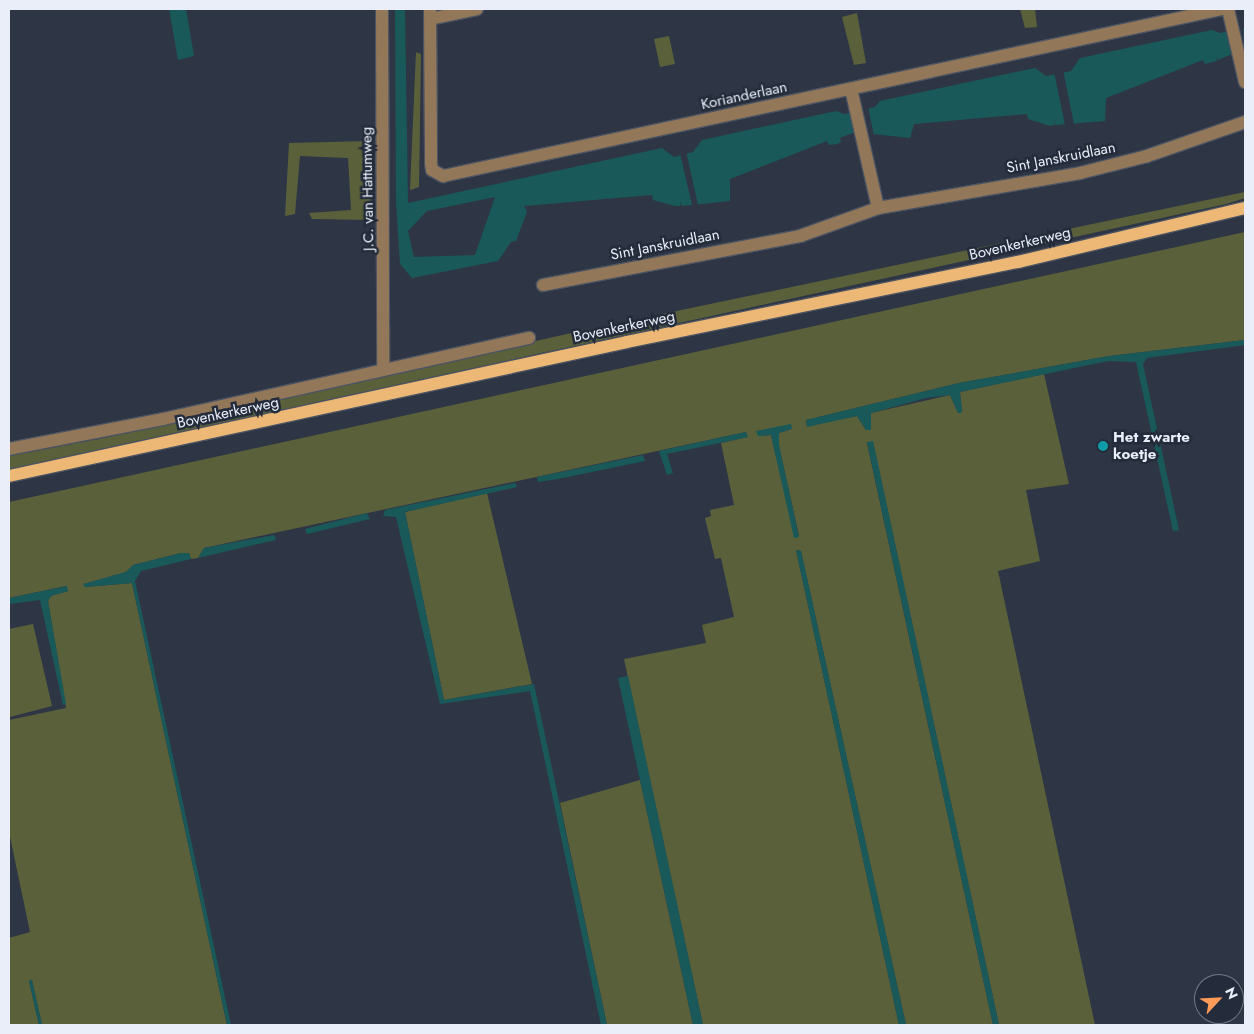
<!DOCTYPE html>
<style>
body{margin:0}
#map{position:relative;width:1254px;height:1034px;overflow:hidden;background:#2e3646;font-family:Jost,sans-serif}
div>[style]{position:absolute}
.green>*{inset:0;background:#5a613a}
.water>*{inset:0;background:#19595a}
.pier>*{inset:0;background:#2e3646}
.roads{filter:drop-shadow(1px 0 #4c5362) drop-shadow(-1px 0 #4c5362) drop-shadow(0 1px #4c5362) drop-shadow(0 -1px #4c5362)}
.minor>*{height:12px;margin:-6px;padding:0 6px;transform-origin:6px;border-radius:6px;background:#927858}
.major>*{height:12px;margin:-6px;padding:0 6px;transform-origin:6px;border-radius:6px;background:#edb875}
.dots>*{width:14px;height:14px;translate:-50% -50%;box-sizing:border-box;border:2px solid #242c3b;border-radius:50%}
span{translate:-50% -50%;white-space:nowrap;text-align:center;line-height:1.15;-webkit-text-stroke:5px #242c3b;paint-order:stroke}
.street-label{font-size:15px;color:#e9eef8}
.poi-label{font-size:15px;color:#e9eef8;font-weight:700}
.left{translate:0 -50%;text-align:left}
.frame{position:absolute;inset:0;border:10px solid #e9eef8;pointer-events:none}
.north{position:absolute;left:1194px;top:974px;width:50px;height:50px;box-sizing:border-box;background:#242c3b;border:1px solid #737a87;border-radius:50%;rotate:65deg;font-size:14px;font-weight:700;line-height:20px;text-align:center;color:#e9eef8}
.north::after{content:'';display:block;margin:auto;width:18px;height:22px;background:#fe9b59;clip-path:polygon(50% 0,100% 100%,50% 72%,0 100%)}
</style>
<div id="map">
<div class="green">
<div style="clip-path:polygon(1020px 9px,1035px 9px,1037px 27px,1025px 28px)"></div>
<div style="clip-path:polygon(857px 13px,866px 63px,854px 65px,842px 17px)"></div>
<div style="clip-path:polygon(669px 36px,675px 64px,660px 67px,654px 39px)"></div>
<div style="clip-path:polygon(416px 52px,421px 54px,419px 187px,410px 190px)"></div>
<div style="clip-path:polygon(369px 141px,371px 220px,312px 219px,309px 213px,351px 210px,348px 158px,300px 156px,295px 214px,285px 216px,289px 143px)"></div>
<div style="clip-path:polygon(1245px 192px,1245px 198px,1226px 204px,9px 469px,9px 456px,104px 438px,567px 334px)"></div>
<div style="clip-path:polygon(evenodd,1245px 232px,1245px 340px,1109px 356px,959px 383px,806px 420px,807px 426px,857px 416px,866px 430px,871px 430px,871px 413px,950px 395px,958px 413px,962px 412px,960px 392px,1044px 374px,1069px 484px,1026px 490px,1040px 561px,998px 571px,1095px 1025px,999px 1025px,873px 442px,867px 443px,993px 1025px,906px 1025px,801px 551px,796px 550px,899px 1025px,703px 1025px,624px 659px,706px 643px,702px 625px,734px 617px,721px 558px,715px 559px,705px 518px,711px 516px,710px 510px,734px 505px,721px 443px,747px 437px,746px 432px,204px 548px,198px 558px,191px 559px,189px 553px,181px 553px,133px 565px,126px 572px,84px 584px,85px 587px,132px 583px,227px 1025px,42px 1025px,32px 980px,29px 981px,39px 1025px,9px 1025px,9px 938px,30px 932px,9px 832px,9px 720px,66px 708px,48px 601px,51px 596px,68px 591px,66px 586px,9px 598px,9px 502px,1245px 232px,792px 429px,779px 433px,779px 446px,799px 536px,795px 538px,771px 435px,758px 436px,792px 429px)"></div>
<div style="clip-path:polygon(487px 493px,532px 684px,444px 700px,405px 512px)"></div>
<div style="clip-path:polygon(33px 624px,52px 706px,10px 717px,9px 629px)"></div>
<div style="clip-path:polygon(640px 780px,693px 1025px,607px 1025px,560px 803px)"></div>
</div>
<div class="water">
<div style="clip-path:polygon(169px 9px,186px 9px,194px 56px,178px 60px)"></div>
<div style="clip-path:polygon(evenodd,395px 9px,405px 9px,408px 203px,662px 148px,674px 157px,693px 152px,702px 140px,836px 111px,844px 114px,875px 107px,880px 101px,1035px 68px,1046px 76px,1071px 71px,1080px 58px,1212px 30px,1220px 33px,1245px 28px,1245px 54px,1237px 52px,1218px 60px,1216px 57px,1217px 61px,1205px 64px,1203px 60px,1106px 98px,1105px 121px,1055px 125px,1055px 120px,1054px 125px,1050px 126px,1028px 119px,1027px 114px,914px 124px,910px 138px,855px 132px,840px 138px,841px 142px,837px 144px,829px 145px,827px 141px,730px 179px,730px 201px,681px 206px,680px 201px,680px 206px,675px 206px,653px 200px,652px 195px,524px 206px,527px 212px,516px 241px,511px 242px,498px 261px,412px 278px,400px 264px,396px 202px,395px 9px,495px 197px,475px 255px,414px 257px,408px 231px,427px 211px,495px 197px)"></div>
<div style="clip-path:polygon(1245px 340px,1245px 345px,1147px 358px,1143px 364px,1179px 530px,1173px 531px,1136px 362px,1108px 361px,960px 392px,962px 412px,958px 413px,950px 395px,926px 398px,871px 413px,871px 430px,866px 430px,857px 416px,807px 427px,806px 420px,959px 383px,1109px 356px)"></div>
<div style="clip-path:polygon(791px 424px,792px 429px,779px 433px,779px 445px,799px 537px,794px 538px,771px 435px,758px 436px,756px 431px)"></div>
<div style="clip-path:polygon(746px 432px,748px 437px,667px 454px,673px 473px,667px 475px,659px 451px)"></div>
<div style="clip-path:polygon(873px 441px,999px 1025px,993px 1025px,867px 442px)"></div>
<div style="clip-path:polygon(643px 455px,645px 461px,558px 479px,538px 482px,537px 477px)"></div>
<div style="clip-path:polygon(515px 483px,517px 487px,405px 512px,444px 700px,534px 684px,607px 1025px,601px 1025px,530px 691px,440px 704px,396px 517px,383px 516px,385px 510px)"></div>
<div style="clip-path:polygon(367px 513px,370px 519px,307px 534px,305px 529px)"></div>
<div style="clip-path:polygon(274px 535px,276px 540px,198px 558px,204px 548px)"></div>
<div style="clip-path:polygon(796px 550px,801px 551px,906px 1025px,899px 1025px)"></div>
<div style="clip-path:polygon(181px 553px,189px 553px,191px 559px,141px 571px,135px 581px,231px 1025px,227px 1025px,132px 583px,85px 587px,83px 584px,126px 572px,133px 565px)"></div>
<div style="clip-path:polygon(67px 586px,68px 591px,51px 596px,48px 601px,66px 704px,63px 705px,40px 600px,9px 604px,9px 598px)"></div>
<div style="clip-path:polygon(628px 676px,703px 1025px,693px 1025px,640px 780px,618px 678px)"></div>
<div style="clip-path:polygon(32px 980px,42px 1025px,39px 1025px,29px 981px)"></div>
</div>
<div class="pier">
<div style="clip-path:polygon(1243px 25px,1245px 57px,1232px 57px,1226px 29px)"></div>
<div style="clip-path:polygon(1063px 70px,1074px 124px,1065px 125px,1054px 72px)"></div>
<div style="clip-path:polygon(868px 106px,874px 136px,855px 135px,850px 110px)"></div>
<div style="clip-path:polygon(686px 151px,698px 205px,692px 205px,680px 153px)"></div>
</div>
<div class="roads">
<div class="minor">
<div style="left:382px;top:9px;width:360px;rotate:89.8deg"></div>
<div style="left:430px;top:9px;width:154px;rotate:89.6deg"></div>
<div style="left:431px;top:163px;width:7px;rotate:82deg"></div>
<div style="left:432px;top:170px;width:13px;rotate:29deg"></div>
<div style="left:443px;top:176px;width:797px;rotate:-12.1deg"></div>
<div style="left:1228px;top:9px;width:75px;rotate:76.9deg"></div>
<div style="left:430px;top:19px;width:48px;rotate:-12deg"></div>
<div style="left:851px;top:89px;width:122px;rotate:77.2deg"></div>
<div style="left:543px;top:285px;width:262px;rotate:-10.8deg"></div>
<div style="left:800px;top:236px;width:83px;rotate:-19.7deg"></div>
<div style="left:878px;top:208px;width:205px;rotate:-9.8deg"></div>
<div style="left:1080px;top:173px;width:69px;rotate:-14.2deg"></div>
<div style="left:1147px;top:156px;width:104px;rotate:-19.1deg"></div>
<div style="left:9px;top:449px;width:157px;rotate:-11deg"></div>
<div style="left:163px;top:419px;width:375px;rotate:-12.5deg"></div>
</div>
<div class="major">
<div style="left:9px;top:476px;width:632px;rotate:-12.23deg"></div>
<div style="left:627px;top:342px;width:399px;rotate:-11.6deg"></div>
<div style="left:1018px;top:262px;width:233px;rotate:-13.4deg"></div>
</div>
</div>
<div class="dots">
<div style="left:1103px;top:446px;background:#0f9aa8"></div>
</div>
<div class="street-label">
<span style="left:744px;top:96px;rotate:-12deg">Korianderlaan</span>
<span style="left:1061px;top:158px;rotate:-11deg">Sint Janskruidlaan</span>
<span style="left:368px;top:189px;rotate:-91deg">J.C. van Hattumweg</span>
<span style="left:1020px;top:244px;rotate:-13deg">Bovenkerkerweg</span>
<span style="left:665px;top:245px;rotate:-11deg">Sint Janskruidlaan</span>
<span style="left:624px;top:327px;rotate:-12deg">Bovenkerkerweg</span>
<span style="left:228px;top:413px;rotate:-12deg">Bovenkerkerweg</span>
</div>
<div class="poi-label">
<span class="left" style="left:1113px;top:446px">Het zwarte<br>koetje</span>
</div>
<div class="frame"></div>
<div class="north">N</div>
</div>
